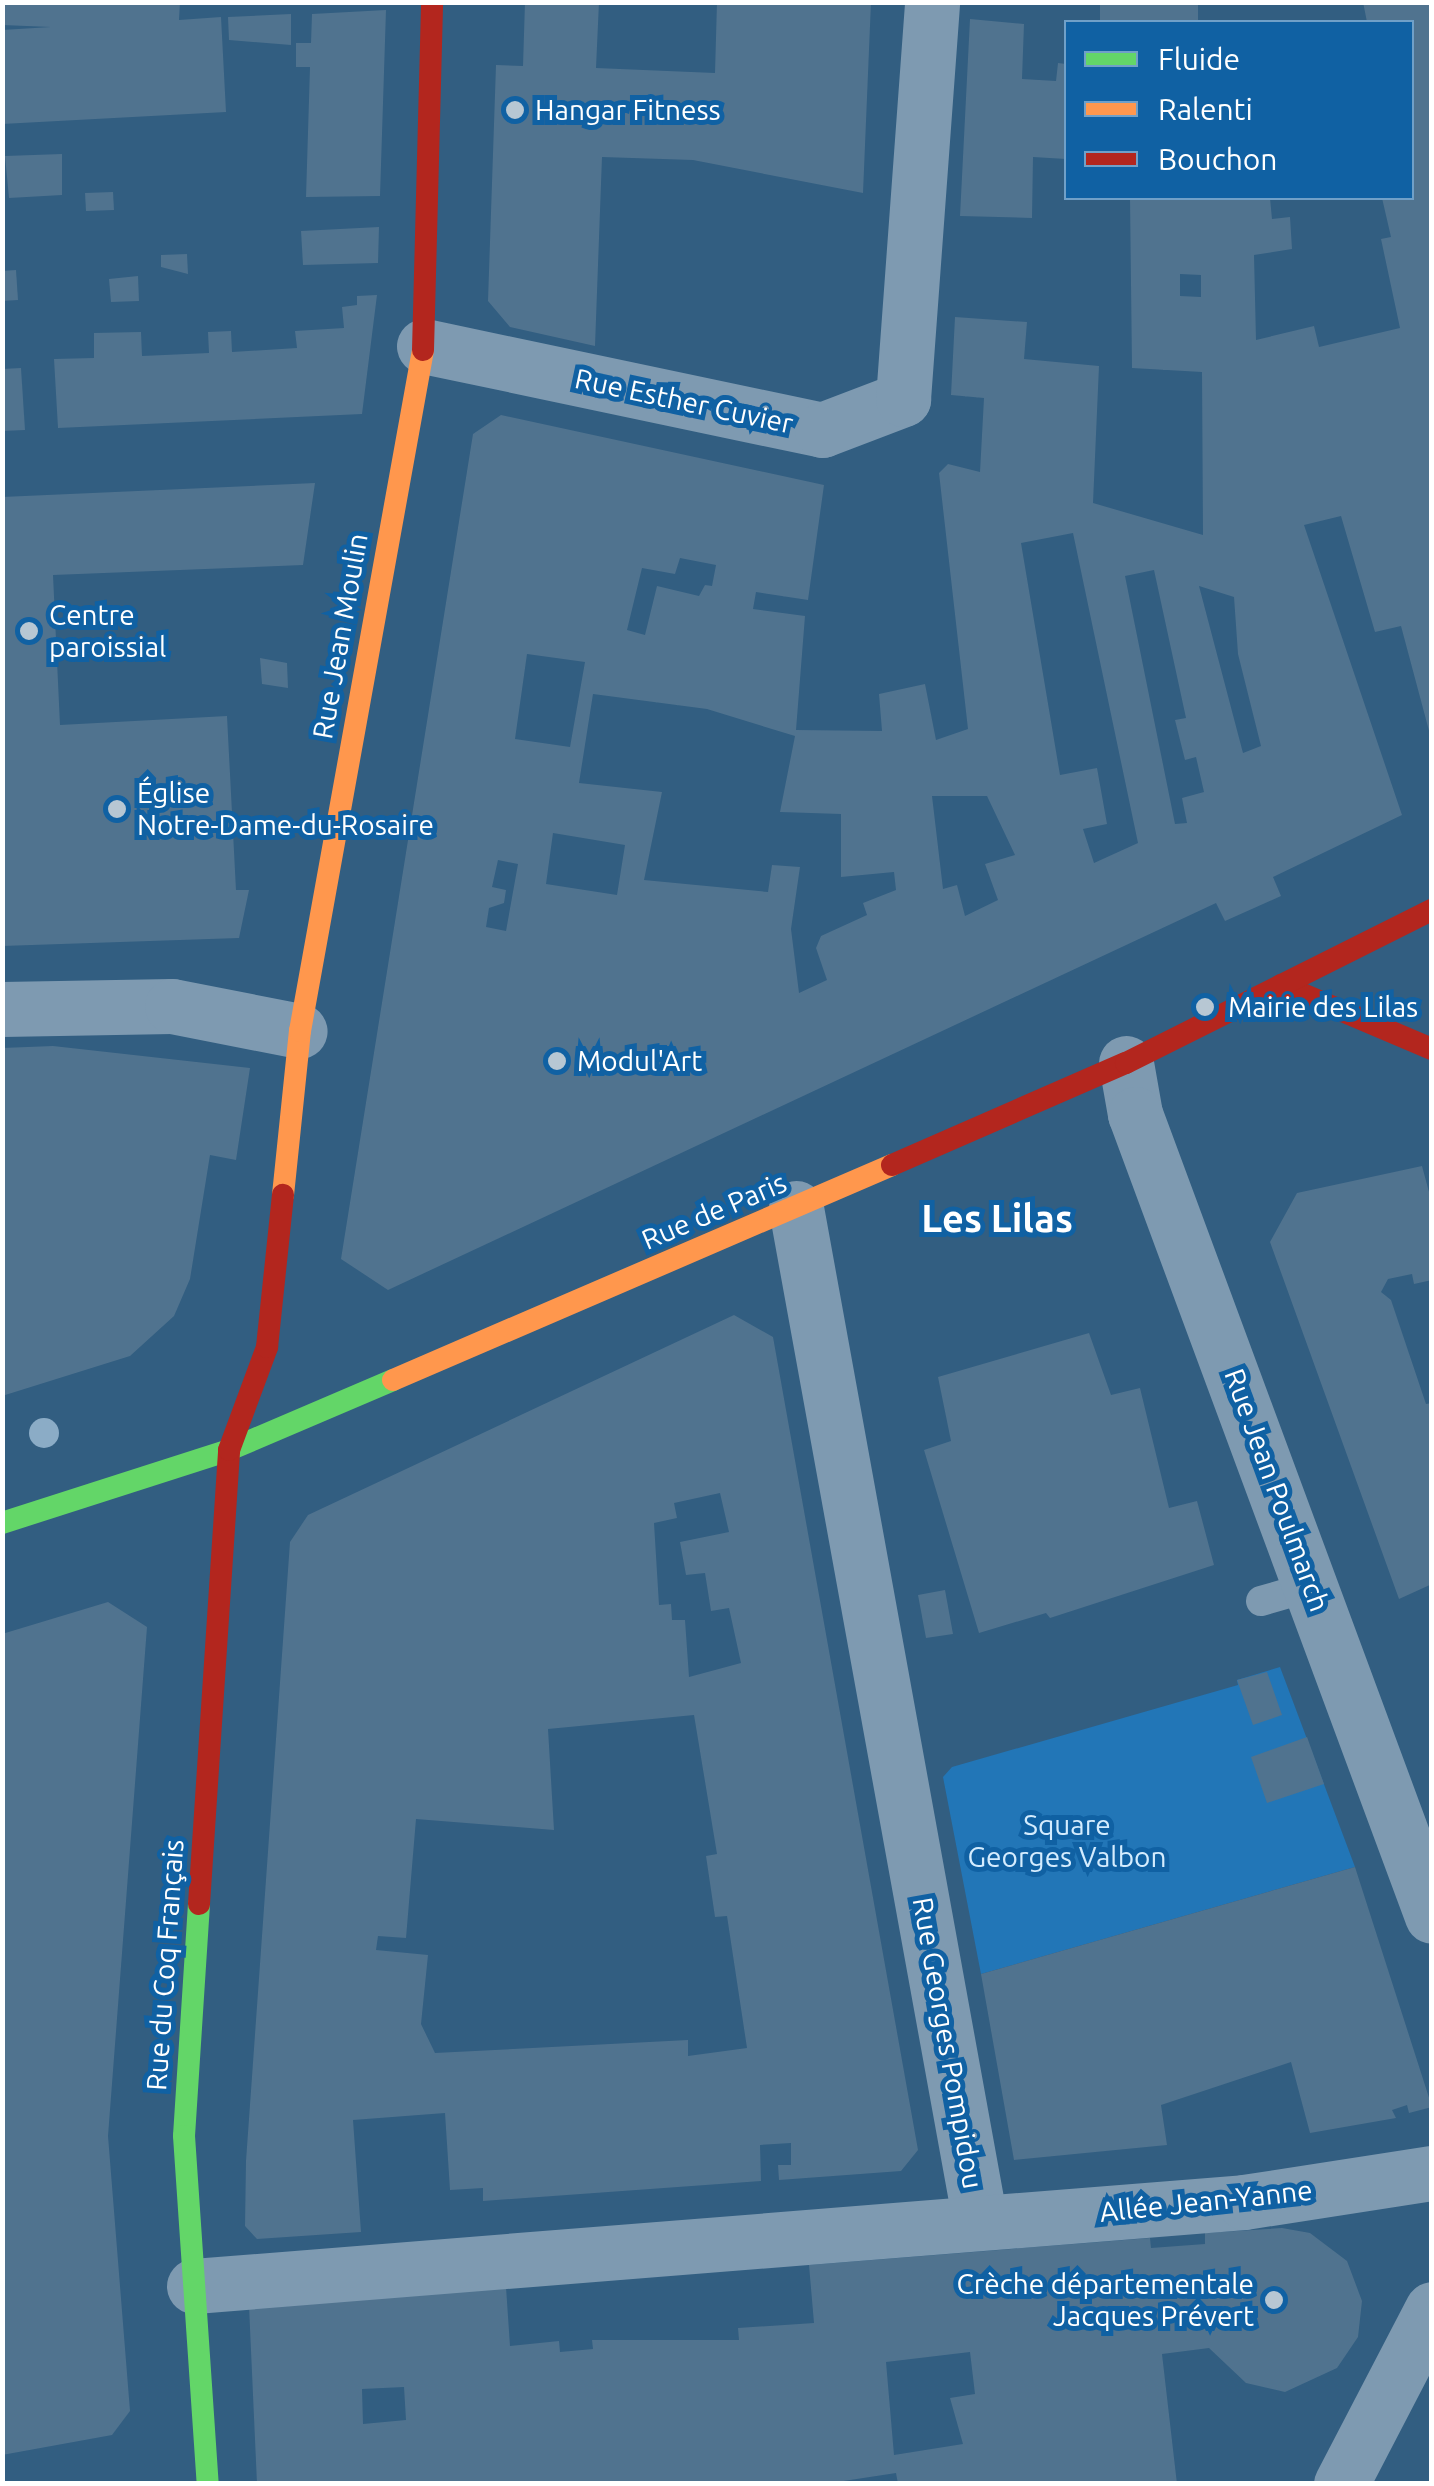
<!DOCTYPE html>
<meta charset="utf-8">
<style>
body{margin:0}
#map{position:relative;width:1434px;height:2486px;overflow:hidden;background:#325e81;font-family:Ubuntu,sans-serif}
div>[style]{position:absolute}
.green>*{inset:0;background:#2276b7}
.building>*{inset:0;background:#50738f}
.lane>*{height:30px;margin:-15px;padding:0 15px;transform-origin:15px;border-radius:15px;background:#7e9ab1}
.street>*{height:55px;margin:-27.5px;padding:0 27.5px;transform-origin:27.5px;border-radius:27.5px;background:#7e9ab1}
.fast>*{height:22px;margin:-11px;padding:0 11px;transform-origin:11px;border-radius:11px;background:#63d668}
.slow>*{height:22px;margin:-11px;padding:0 11px;transform-origin:11px;border-radius:11px;background:#ff974d}
.jam>*{height:22px;margin:-11px;padding:0 11px;transform-origin:11px;border-radius:11px;background:#b3261e}
.trees>*{width:30px;height:30px;margin:-15px;border-radius:50%;background:#8bacc6}
.dots>*{width:28px;height:28px;translate:-50% -50%;box-sizing:border-box;border:5px solid #1061a3;border-radius:50%}
span{translate:-50% -50%;white-space:nowrap;text-align:center;line-height:1.15;-webkit-text-stroke:10px #1061a3;paint-order:stroke}
.poi-label{font-size:28px;color:#fff}
.left{translate:0 -50%;text-align:left}
.right{translate:-100% -50%;text-align:right}
.street-label{font-size:28px;color:#fff}
.park-label{font-size:28px;color:#d4ecfe}
.district-label{font-size:38px;color:#fff;font-weight:700}
.frame{position:absolute;inset:0;border:5px solid #fff;pointer-events:none}
.legend{position:absolute;left:1064px;top:20px;width:350px;height:180px;box-sizing:border-box;background:#1061a3;border:2px solid #70a0c8;margin:0;padding:12px 18px;list-style:none;font-size:30px;color:#fff}
.legend li{display:flex;align-items:center;gap:20px;height:50px}
.legend b{width:50px;border:2px solid #70a0c8}
</style>
<div id="map">
<div class="green">
<div style="clip-path:polygon(1280px 1667px,1355px 1867px,981px 1974px,943px 1777px,952px 1767px,1238px 1685px,1237px 1680px)"></div>
</div>
<div class="building">
<div style="clip-path:polygon(2px 2px,180px 2px,179px 20px,221px 17px,226px 112px,2px 124px,2px 30px,51px 27px,2px 25px)"></div>
<div style="clip-path:polygon(525px 2px,599px 2px,596px 68px,715px 73px,717px 2px,871px 2px,863px 193px,693px 160px,602px 157px,595px 346px,510px 327px,488px 301px,496px 65px,523px 66px)"></div>
<div style="clip-path:polygon(1100px 2px,1198px 2px,1198px 22px,1100px 22px)"></div>
<div style="clip-path:polygon(evenodd,1363px 2px,1432px 2px,1432px 742px,1401px 626px,1375px 632px,1341px 516px,1304px 525px,1402px 815px,1273px 877px,1281px 896px,1225px 921px,1216px 903px,388px 1290px,341px 1259px,473px 434px,501px 415px,824px 485px,808px 600px,756px 592px,753px 609px,805px 616px,796px 730px,882px 731px,879px 694px,925px 684px,936px 740px,968px 729px,939px 473px,948px 464px,980px 472px,984px 398px,951px 395px,955px 317px,1027px 322px,1024px 359px,1099px 366px,1093px 503px,1203px 535px,1202px 372px,1132px 368px,1130px 198px,1270px 198px,1272px 219px,1290px 217px,1292px 249px,1254px 255px,1256px 340px,1314px 326px,1319px 347px,1400px 328px,1381px 239px,1391px 237px,1382px 198px,1412px 198px,1412px 22px,1367px 22px,1363px 2px,1180px 274px,1201px 275px,1201px 297px,1180px 296px,1180px 274px,1363px 2px,1073px 533px,1138px 843px,1094px 863px,1083px 829px,1107px 824px,1097px 768px,1060px 775px,1021px 543px,1073px 533px,1363px 2px,680px 558px,716px 565px,712px 586px,705px 585px,699px 596px,657px 586px,645px 635px,627px 630px,642px 568px,675px 574px,680px 558px,1363px 2px,1154px 570px,1186px 718px,1175px 720px,1185px 760px,1196px 757px,1204px 792px,1182px 798px,1187px 823px,1175px 824px,1125px 576px,1154px 570px,1363px 2px,1199px 586px,1234px 597px,1238px 654px,1261px 746px,1243px 753px,1199px 586px,1363px 2px,527px 654px,585px 662px,570px 747px,515px 739px,527px 654px,1363px 2px,593px 694px,707px 709px,795px 736px,780px 812px,841px 814px,841px 877px,894px 872px,896px 890px,863px 903px,867px 915px,821px 936px,816px 948px,827px 980px,799px 993px,791px 929px,800px 867px,772px 865px,768px 892px,644px 880px,662px 792px,579px 783px,593px 694px,1363px 2px,932px 796px,987px 796px,1015px 855px,985px 864px,998px 900px,965px 916px,957px 885px,943px 889px,932px 796px,1363px 2px,553px 833px,625px 845px,617px 895px,546px 884px,553px 833px,1363px 2px,498px 860px,518px 864px,506px 931px,486px 927px,489px 908px,504px 903px,506px 890px,492px 887px,498px 860px)"></div>
<div style="clip-path:polygon(386px 10px,380px 196px,306px 197px,310px 67px,296px 67px,296px 43px,311px 43px,312px 14px)"></div>
<div style="clip-path:polygon(291px 14px,291px 45px,229px 40px,228px 17px)"></div>
<div style="clip-path:polygon(970px 19px,1024px 24px,1022px 79px,1056px 81px,1058px 63px,1066px 64px,1066px 159px,1033px 157px,1032px 218px,960px 216px)"></div>
<div style="clip-path:polygon(62px 154px,62px 195px,9px 198px,5px 156px)"></div>
<div style="clip-path:polygon(113px 192px,114px 210px,86px 211px,85px 193px)"></div>
<div style="clip-path:polygon(379px 227px,378px 263px,303px 265px,301px 231px)"></div>
<div style="clip-path:polygon(187px 254px,188px 274px,161px 267px,161px 255px)"></div>
<div style="clip-path:polygon(16px 270px,18px 300px,2px 301px,2px 271px)"></div>
<div style="clip-path:polygon(138px 276px,139px 301px,111px 302px,109px 279px)"></div>
<div style="clip-path:polygon(377px 295px,362px 414px,58px 428px,54px 359px,94px 358px,94px 333px,141px 332px,142px 356px,209px 353px,208px 332px,231px 331px,232px 352px,297px 348px,295px 331px,344px 328px,342px 307px,357px 305px,357px 296px)"></div>
<div style="clip-path:polygon(21px 368px,25px 430px,2px 431px,2px 369px)"></div>
<div style="clip-path:polygon(315px 483px,303px 565px,53px 575px,60px 725px,227px 716px,236px 890px,249px 890px,239px 938px,2px 946px,2px 497px)"></div>
<div style="clip-path:polygon(260px 658px,287px 663px,288px 688px,262px 684px)"></div>
<div style="clip-path:polygon(53px 1046px,250px 1068px,236px 1160px,210px 1155px,190px 1279px,174px 1316px,130px 1356px,2px 1396px,2px 1048px)"></div>
<div style="clip-path:polygon(1422px 1166px,1432px 1203px,1432px 1280px,1414px 1284px,1412px 1274px,1388px 1279px,1381px 1292px,1391px 1300px,1426px 1404px,1432px 1403px,1432px 1584px,1399px 1599px,1270px 1242px,1297px 1193px)"></div>
<div style="clip-path:polygon(evenodd,734px 1315px,773px 1337px,918px 2150px,901px 2171px,779px 2180px,778px 2165px,791px 2165px,791px 2143px,760px 2145px,761px 2181px,483px 2201px,483px 2188px,450px 2190px,445px 2113px,353px 2120px,361px 2232px,257px 2239px,245px 2226px,246px 2161px,290px 1542px,308px 1515px,734px 1315px,720px 1493px,729px 1532px,680px 1542px,686px 1575px,705px 1573px,711px 1611px,729px 1608px,741px 1663px,689px 1677px,685px 1620px,672px 1620px,671px 1604px,659px 1605px,654px 1523px,677px 1518px,674px 1503px,720px 1493px,734px 1315px,694px 1715px,717px 1854px,706px 1856px,715px 1917px,727px 1916px,747px 2048px,688px 2056px,688px 2040px,435px 2053px,421px 2024px,428px 1955px,376px 1950px,378px 1936px,406px 1938px,416px 1819px,554px 1830px,548px 1729px,694px 1715px)"></div>
<div style="clip-path:polygon(1089px 1333px,1111px 1395px,1140px 1388px,1169px 1508px,1197px 1501px,1214px 1565px,1050px 1618px,1046px 1613px,979px 1633px,924px 1450px,951px 1441px,938px 1377px)"></div>
<div style="clip-path:polygon(945px 1590px,953px 1634px,926px 1638px,918px 1595px)"></div>
<div style="clip-path:polygon(108px 1602px,147px 1627px,108px 2136px,130px 2411px,112px 2435px,2px 2455px,2px 1634px)"></div>
<div style="clip-path:polygon(1267px 1672px,1282px 1715px,1253px 1725px,1237px 1680px)"></div>
<div style="clip-path:polygon(1307px 1737px,1324px 1784px,1267px 1803px,1251px 1757px)"></div>
<div style="clip-path:polygon(1355px 1867px,1432px 2107px,1409px 2113px,1407px 2105px,1392px 2110px,1396px 2118px,1310px 2133px,1291px 2062px,1161px 2105px,1167px 2145px,1014px 2160px,981px 1974px)"></div>
<div style="clip-path:polygon(evenodd,1282px 2228px,1310px 2233px,1347px 2261px,1362px 2301px,1358px 2337px,1337px 2368px,1285px 2392px,1246px 2383px,1209px 2348px,1162px 2354px,1177px 2484px,898px 2484px,896px 2473px,824px 2484px,257px 2484px,249px 2306px,506px 2287px,510px 2346px,559px 2341px,560px 2352px,593px 2349px,592px 2340px,739px 2340px,738px 2328px,814px 2323px,809px 2265px,1150px 2238px,1151px 2248px,1205px 2244px,1205px 2233px,1282px 2228px,970px 2352px,975px 2394px,950px 2398px,963px 2444px,894px 2455px,886px 2362px,970px 2352px,1282px 2228px,404px 2387px,406px 2420px,363px 2424px,362px 2389px,404px 2387px)"></div>
</div>
<div class="lane">
<div style="left:1261px;top:1601px;width:54px;rotate:-16.1deg"></div>
</div>
<div class="street">
<div style="left:424px;top:346px;width:407px;rotate:11.9deg"></div>
<div style="left:822px;top:430px;width:87px;rotate:-20.9deg"></div>
<div style="left:903px;top:399px;width:398px;rotate:-85.8deg"></div>
<div style="left:2px;top:1009px;width:170px;rotate:-1deg"></div>
<div style="left:172px;top:1006px;width:130px;rotate:11.1deg"></div>
<div style="left:1126px;top:1063px;width:52px;rotate:80deg"></div>
<div style="left:1135px;top:1114px;width:855px;rotate:69.68deg"></div>
<div style="left:796px;top:1208px;width:1030px;rotate:79.71deg"></div>
<div style="left:194px;top:2286px;width:1053px;rotate:-4.57deg"></div>
<div style="left:1244px;top:2202px;width:190px;rotate:-8.8deg"></div>
<div style="left:1341px;top:2484px;width:197px;rotate:-62.5deg"></div>
</div>
<div class="fast">
<div style="left:2px;top:1523px;width:238px;rotate:-17.8deg"></div>
<div style="left:229px;top:1450px;width:178px;rotate:-23.1deg"></div>
<div style="left:199px;top:1904px;width:232px;rotate:93.7deg"></div>
<div style="left:184px;top:2136px;width:349px;rotate:86.1deg"></div>
</div>
<div class="slow">
<div style="left:283px;top:1195px;width:165px;rotate:-84.1deg"></div>
<div style="left:300px;top:1031px;width:692px;rotate:-79.76deg"></div>
<div style="left:393px;top:1380px;width:543px;rotate:-23.31deg"></div>
</div>
<div class="jam">
<div style="left:423px;top:350px;width:348px;rotate:-88.5deg"></div>
<div style="left:1281px;top:985px;width:164px;rotate:23deg"></div>
<div style="left:892px;top:1165px;width:255px;rotate:-23.6deg"></div>
<div style="left:1126px;top:1063px;width:342px;rotate:-26.6deg"></div>
<div style="left:199px;top:1904px;width:455px;rotate:-86.2deg"></div>
<div style="left:229px;top:1450px;width:110px;rotate:-69.7deg"></div>
<div style="left:267px;top:1347px;width:153px;rotate:-84deg"></div>
</div>
<div class="trees">
<div style="left:44px;top:1433px"></div>
</div>
<div class="dots">
<div style="left:515px;top:110px;background:#b7c7d3"></div>
<div style="left:29px;top:631px;background:#b7c7d3"></div>
<div style="left:117px;top:809px;background:#b7c7d3"></div>
<div style="left:1205px;top:1007px;background:#b7c7d3"></div>
<div style="left:557px;top:1061px;background:#b7c7d3"></div>
<div style="left:1274px;top:2300px;background:#b7c7d3"></div>
</div>
<div class="poi-label">
<span class="left" style="left:535px;top:110px">Hangar Fitness</span>
<span class="left" style="left:49px;top:631px">Centre<br>paroissial</span>
<span class="left" style="left:137px;top:809px">Église<br>Notre-Dame-du-Rosaire</span>
<span class="left" style="left:1228px;top:1007px">Mairie des Lilas</span>
<span class="left" style="left:577px;top:1061px">Modul'Art</span>
<span class="right" style="left:1254px;top:2300px">Crèche départementale<br>Jacques Prévert</span>
</div>
<div class="street-label">
<span style="left:684px;top:401px;rotate:12deg">Rue Esther Cuvier</span>
<span style="left:340px;top:636px;rotate:-80deg">Rue Jean Moulin</span>
<span style="left:714px;top:1211px;rotate:-23deg">Rue de Paris</span>
<span style="left:1277px;top:1490px;rotate:70deg">Rue Jean Poulmarch</span>
<span style="left:165px;top:1965px;rotate:-86deg">Rue du Coq Français</span>
<span style="left:948px;top:2043px;rotate:80deg">Rue Georges Pompidou</span>
<span style="left:1206px;top:2201px;rotate:-6deg">Allée Jean-Yanne</span>
</div>
<div class="park-label">
<span style="left:1067px;top:1841px">Square<br>Georges Valbon</span>
</div>
<div class="district-label">
<span style="left:997px;top:1219px">Les Lilas</span>
</div>
<div class="frame"></div>
<ul class="legend">
<li><b style="height:12px;background:#63d668"></b>Fluide</li>
<li><b style="height:12px;background:#ff974d"></b>Ralenti</li>
<li><b style="height:12px;background:#b3261e"></b>Bouchon</li>
</ul>
</div>
